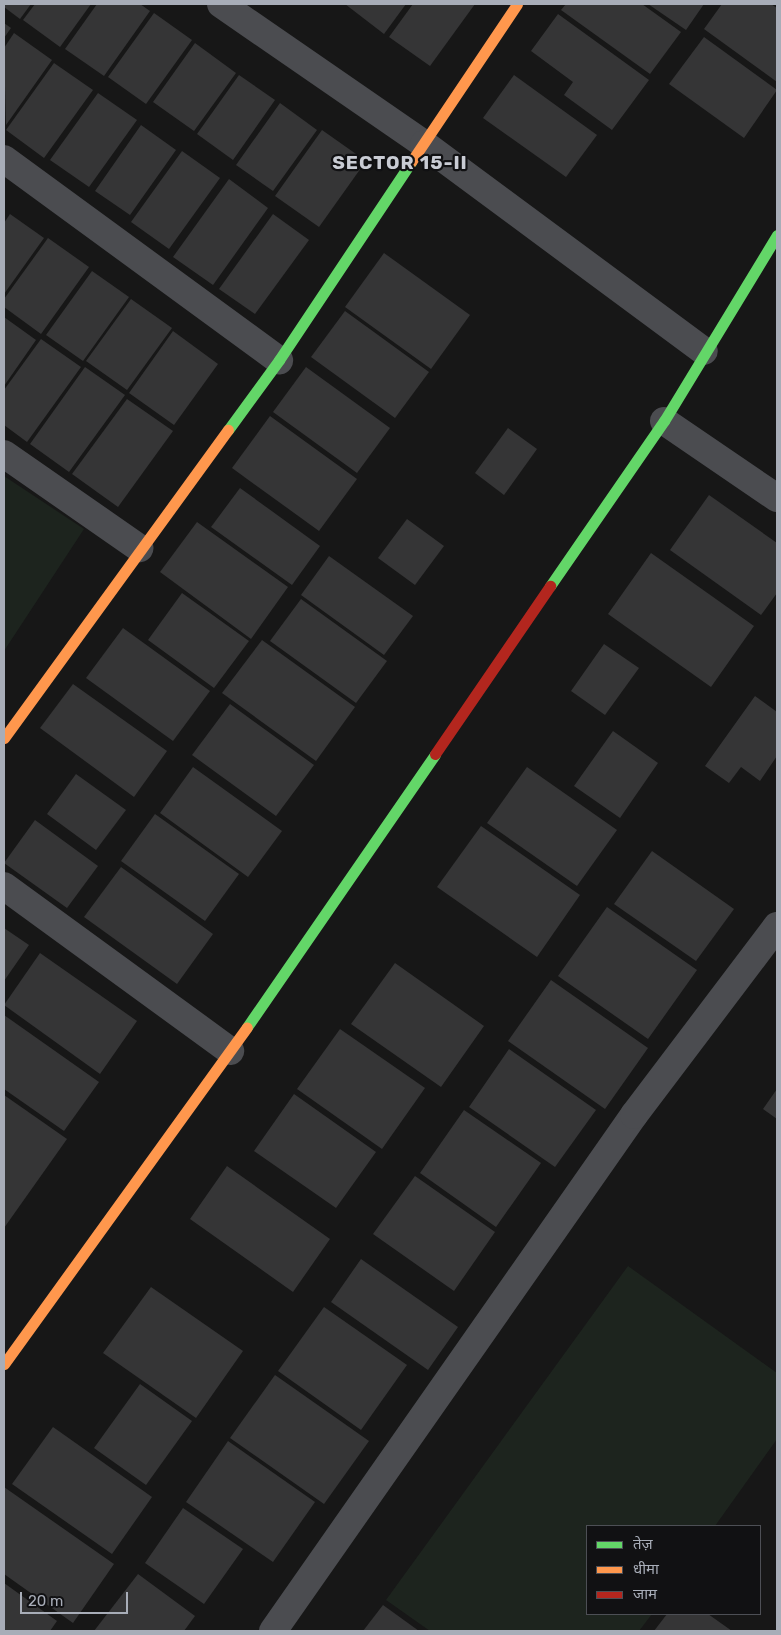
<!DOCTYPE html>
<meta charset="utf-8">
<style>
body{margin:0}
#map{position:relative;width:781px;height:1635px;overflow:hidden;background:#171717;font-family:Rubik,"Noto Sans Devanagari",sans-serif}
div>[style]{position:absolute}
.green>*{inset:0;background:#1d241e}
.building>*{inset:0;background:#353536}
.street>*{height:28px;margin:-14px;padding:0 14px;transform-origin:14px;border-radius:14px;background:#4b4c50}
.fast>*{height:11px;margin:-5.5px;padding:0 5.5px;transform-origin:5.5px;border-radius:5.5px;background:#63d668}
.slow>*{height:11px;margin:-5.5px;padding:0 5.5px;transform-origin:5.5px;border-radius:5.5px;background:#ff974d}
.jam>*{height:11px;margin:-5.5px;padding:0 5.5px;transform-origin:5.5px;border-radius:5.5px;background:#b3261e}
span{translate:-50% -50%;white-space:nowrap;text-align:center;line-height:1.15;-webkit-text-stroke:4.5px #111113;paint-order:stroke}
.district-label{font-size:19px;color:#c9ccd4;font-weight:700;letter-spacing:1px}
.frame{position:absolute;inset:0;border:5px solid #a8adb8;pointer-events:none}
.legend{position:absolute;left:586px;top:1525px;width:175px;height:90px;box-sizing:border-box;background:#111113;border:1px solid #4d4f55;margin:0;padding:6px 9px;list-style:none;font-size:15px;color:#a8adb8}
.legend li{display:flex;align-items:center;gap:10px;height:25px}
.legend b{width:25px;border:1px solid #4d4f55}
.scale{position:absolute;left:20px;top:1592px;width:108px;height:22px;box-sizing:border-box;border:2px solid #a8adb8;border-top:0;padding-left:6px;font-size:15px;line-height:18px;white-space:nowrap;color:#a8adb8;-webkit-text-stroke:4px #111113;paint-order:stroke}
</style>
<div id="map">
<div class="green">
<div style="clip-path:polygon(4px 476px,84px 529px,4px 651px)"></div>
<div style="clip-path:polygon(628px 1266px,777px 1373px,777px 1439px,715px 1526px,587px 1526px,587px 1614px,652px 1614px,639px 1631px,430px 1631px,386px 1600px)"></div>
</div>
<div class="building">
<div style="clip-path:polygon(4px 4px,31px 4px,20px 19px,4px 7px)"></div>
<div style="clip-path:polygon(35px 4px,91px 4px,60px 47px,23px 20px)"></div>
<div style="clip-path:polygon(97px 4px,140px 4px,150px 11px,104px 76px,65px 49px)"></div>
<div style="clip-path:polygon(345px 4px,406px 4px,384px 34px)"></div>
<div style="clip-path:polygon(413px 4px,475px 4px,430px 66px,389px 37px)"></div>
<div style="clip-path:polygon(566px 4px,642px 4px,681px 32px,650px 74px,561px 10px)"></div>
<div style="clip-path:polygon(648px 4px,704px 4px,686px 30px)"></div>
<div style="clip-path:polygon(722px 4px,771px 4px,777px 8px,777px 82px,704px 29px)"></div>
<div style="clip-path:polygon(154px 13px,192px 40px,146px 104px,108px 77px)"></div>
<div style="clip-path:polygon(558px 14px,649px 80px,612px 130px,564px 95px,573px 82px,531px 51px)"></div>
<div style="clip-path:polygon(4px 23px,11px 28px,4px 38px)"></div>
<div style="clip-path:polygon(14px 33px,52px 60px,6px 125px,4px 48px)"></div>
<div style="clip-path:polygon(704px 37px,777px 90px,744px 138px,669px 84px)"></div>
<div style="clip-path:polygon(195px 43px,236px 73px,194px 131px,153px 102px)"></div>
<div style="clip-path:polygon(54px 63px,93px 90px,44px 158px,6px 130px)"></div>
<div style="clip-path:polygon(239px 75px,275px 100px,233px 160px,197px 134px)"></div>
<div style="clip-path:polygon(514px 75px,597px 135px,566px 177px,483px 118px)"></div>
<div style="clip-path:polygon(98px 93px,137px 120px,89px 187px,50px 160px)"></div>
<div style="clip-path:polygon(280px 103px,317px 130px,273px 191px,236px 165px)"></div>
<div style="clip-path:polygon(141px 125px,176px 150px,130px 215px,95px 191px)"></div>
<div style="clip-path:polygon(322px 130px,366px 161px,319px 227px,275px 196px)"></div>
<div style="clip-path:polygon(182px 151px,220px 178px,169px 249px,131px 222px)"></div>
<div style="clip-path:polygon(229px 179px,268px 208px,213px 285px,173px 257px)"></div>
<div style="clip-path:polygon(10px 214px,44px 238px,4px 294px,4px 223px)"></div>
<div style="clip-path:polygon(273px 214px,309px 240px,255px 314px,219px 289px)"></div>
<div style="clip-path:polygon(48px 238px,89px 267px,41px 334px,4px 307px,4px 299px)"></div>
<div style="clip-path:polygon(384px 253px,470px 315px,431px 369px,345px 307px)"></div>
<div style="clip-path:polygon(92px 271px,129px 297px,83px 361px,46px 335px)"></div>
<div style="clip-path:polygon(131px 299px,172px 328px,127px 390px,86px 361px)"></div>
<div style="clip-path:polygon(345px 311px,429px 372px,395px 418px,311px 357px)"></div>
<div style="clip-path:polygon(4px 317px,36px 340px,4px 386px)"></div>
<div style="clip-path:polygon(173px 331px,218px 364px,174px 425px,129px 393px)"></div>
<div style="clip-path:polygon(41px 339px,81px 367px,27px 442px,4px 425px,4px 390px)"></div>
<div style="clip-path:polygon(85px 367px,125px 395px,69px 472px,30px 444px)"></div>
<div style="clip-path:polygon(306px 367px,390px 428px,357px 473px,273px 412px)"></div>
<div style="clip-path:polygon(127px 399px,173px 431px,118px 507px,72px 474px)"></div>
<div style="clip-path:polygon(270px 416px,357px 479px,319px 531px,232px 468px)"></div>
<div style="clip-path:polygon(508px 428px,537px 449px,504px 495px,475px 473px)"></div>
<div style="clip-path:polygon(240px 488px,320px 546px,292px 585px,211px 527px)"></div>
<div style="clip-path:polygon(709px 495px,777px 543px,777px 593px,761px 615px,670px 550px)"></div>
<div style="clip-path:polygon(407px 519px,444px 546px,415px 585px,378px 558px)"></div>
<div style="clip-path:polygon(197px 522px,288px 587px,251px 639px,160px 572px)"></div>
<div style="clip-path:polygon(651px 553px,754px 626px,711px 687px,608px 614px)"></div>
<div style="clip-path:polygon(329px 556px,413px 616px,384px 655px,301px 595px)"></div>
<div style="clip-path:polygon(182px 593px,249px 641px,214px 688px,148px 640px)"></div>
<div style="clip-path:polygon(301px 599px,387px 661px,356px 703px,270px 641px)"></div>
<div style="clip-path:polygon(123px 628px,210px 691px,173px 741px,86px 678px)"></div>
<div style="clip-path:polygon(262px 640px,355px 707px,316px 761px,222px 693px)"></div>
<div style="clip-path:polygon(604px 644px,639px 668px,605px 715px,571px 691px)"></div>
<div style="clip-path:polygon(73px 684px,167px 751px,134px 797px,40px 728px)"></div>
<div style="clip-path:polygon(755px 696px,777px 712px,777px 756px,760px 781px,741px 767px,729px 783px,705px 766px)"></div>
<div style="clip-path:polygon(230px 704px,314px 765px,276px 816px,192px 755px)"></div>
<div style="clip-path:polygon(613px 731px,658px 763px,620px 818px,574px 786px)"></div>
<div style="clip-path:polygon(193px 767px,282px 831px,248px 877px,160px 813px)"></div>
<div style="clip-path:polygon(527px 767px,617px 830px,577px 886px,487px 823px)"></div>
<div style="clip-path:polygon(76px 774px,126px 810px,96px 850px,47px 814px)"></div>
<div style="clip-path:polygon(155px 814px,239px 874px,205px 921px,121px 861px)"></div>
<div style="clip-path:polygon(35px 820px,98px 866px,67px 908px,4px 863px)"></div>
<div style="clip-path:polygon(481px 826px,580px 895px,537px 957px,437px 887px)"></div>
<div style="clip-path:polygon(652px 851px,734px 909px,696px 961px,614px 904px)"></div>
<div style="clip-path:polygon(121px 867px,213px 934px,177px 984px,84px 917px)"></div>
<div style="clip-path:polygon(607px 907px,697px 970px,648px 1039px,558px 976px)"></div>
<div style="clip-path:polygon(4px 928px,29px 945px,4px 981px)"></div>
<div style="clip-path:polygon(40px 953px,137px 1021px,100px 1074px,4px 1005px)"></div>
<div style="clip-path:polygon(395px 963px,484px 1026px,441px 1087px,351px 1024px)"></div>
<div style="clip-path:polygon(551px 980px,648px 1048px,605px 1109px,508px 1041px)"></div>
<div style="clip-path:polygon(4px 1015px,99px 1082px,64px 1131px,4px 1089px)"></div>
<div style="clip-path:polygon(340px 1029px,425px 1088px,382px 1149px,297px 1089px)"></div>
<div style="clip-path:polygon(509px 1049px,596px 1110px,555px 1167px,469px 1107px)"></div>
<div style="clip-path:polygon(777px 1089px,777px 1119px,763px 1109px)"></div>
<div style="clip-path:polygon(294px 1094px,376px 1152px,336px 1208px,254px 1151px)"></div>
<div style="clip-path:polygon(4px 1095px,67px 1139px,4px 1228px)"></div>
<div style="clip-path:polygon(464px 1110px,541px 1163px,496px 1227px,420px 1173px)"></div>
<div style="clip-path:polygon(227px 1166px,330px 1239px,293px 1292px,190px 1219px)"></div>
<div style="clip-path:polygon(415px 1176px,495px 1232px,454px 1291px,373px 1234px)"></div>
<div style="clip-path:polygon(361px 1259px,458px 1327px,428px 1370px,331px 1302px)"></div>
<div style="clip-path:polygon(151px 1287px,243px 1351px,196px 1418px,103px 1353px)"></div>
<div style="clip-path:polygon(324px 1307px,407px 1365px,361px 1430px,278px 1371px)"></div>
<div style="clip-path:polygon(275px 1375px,369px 1441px,324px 1504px,230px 1438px)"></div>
<div style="clip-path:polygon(140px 1384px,192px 1421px,146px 1485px,94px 1448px)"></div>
<div style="clip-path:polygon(53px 1427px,152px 1497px,112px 1554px,12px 1484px)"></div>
<div style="clip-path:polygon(228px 1441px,315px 1502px,273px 1562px,186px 1502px)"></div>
<div style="clip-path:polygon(4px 1487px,114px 1564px,73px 1623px,4px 1574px)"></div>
<div style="clip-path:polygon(183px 1508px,243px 1549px,204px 1604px,145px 1563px)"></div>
<div style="clip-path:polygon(138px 1574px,195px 1616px,184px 1631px,94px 1631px)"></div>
<div style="clip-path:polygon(4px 1583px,57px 1621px,50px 1631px,4px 1631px)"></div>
<div style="clip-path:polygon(383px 1605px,419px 1631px,363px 1631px)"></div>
<div style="clip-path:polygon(667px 1614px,708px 1614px,732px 1631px,654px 1631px)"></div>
</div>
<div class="street">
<div style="left:221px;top:4px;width:247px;rotate:34.6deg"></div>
<div style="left:424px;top:144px;width:348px;rotate:36.5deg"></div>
<div style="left:4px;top:159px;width:341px;rotate:36.2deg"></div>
<div style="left:664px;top:421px;width:137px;rotate:34.3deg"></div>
<div style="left:4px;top:454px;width:165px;rotate:34.8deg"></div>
<div style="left:4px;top:886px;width:280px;rotate:36.1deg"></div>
<div style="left:273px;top:1631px;width:630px;rotate:-55.02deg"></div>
<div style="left:634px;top:1115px;width:237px;rotate:-52.9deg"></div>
</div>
<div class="fast">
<div style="left:228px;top:430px;width:87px;rotate:-53.9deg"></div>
<div style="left:279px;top:360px;width:238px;rotate:-56.3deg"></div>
<div style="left:550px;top:586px;width:201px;rotate:-55.4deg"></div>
<div style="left:664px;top:421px;width:218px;rotate:-58.7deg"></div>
<div style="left:247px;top:1027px;width:331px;rotate:-55.4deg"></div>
</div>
<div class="slow">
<div style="left:411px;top:162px;width:190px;rotate:-56.1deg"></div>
<div style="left:4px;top:738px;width:381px;rotate:-54deg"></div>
<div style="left:4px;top:1364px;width:415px;rotate:-54.2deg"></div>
</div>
<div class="jam">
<div style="left:435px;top:754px;width:204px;rotate:-55.6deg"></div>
</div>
<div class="district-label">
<span style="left:400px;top:163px">SECTOR 15-II</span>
</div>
<div class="frame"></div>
<ul class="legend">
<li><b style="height:6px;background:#63d668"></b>तेज़</li>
<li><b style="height:6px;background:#ff974d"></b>धीमा</li>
<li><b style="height:6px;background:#b3261e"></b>जाम</li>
</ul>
<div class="scale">20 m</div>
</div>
